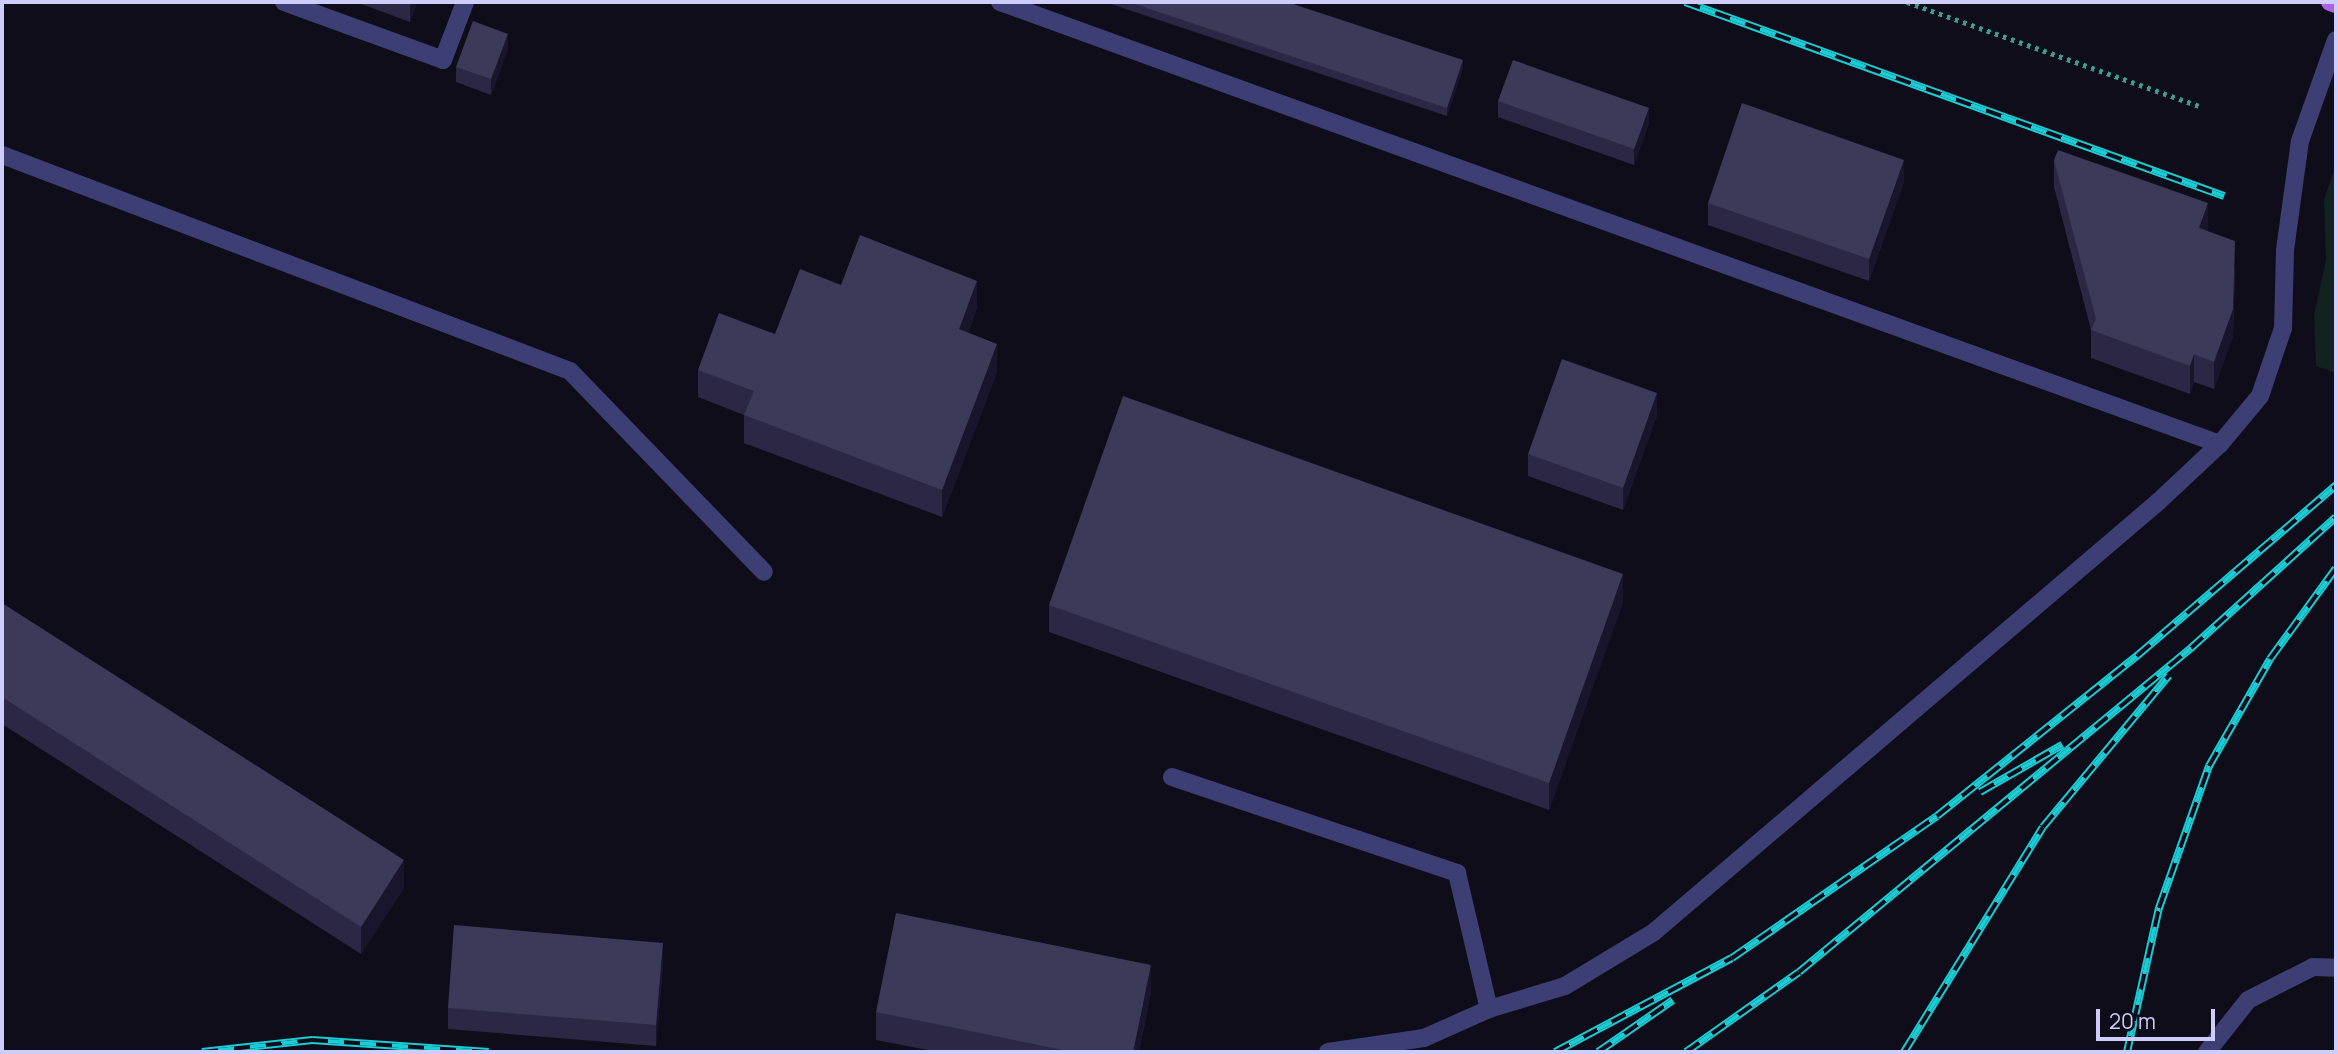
<!DOCTYPE html>
<style>
body{margin:0}
#map{position:relative;width:2338px;height:1054px;overflow:hidden;background:#0e0d19;font-family:Manrope,sans-serif}
div>[style]{position:absolute}
.green>*{inset:0;background:#112221}
.path>*{height:4.5px;margin-top:-2.25px;transform-origin:0;background:repeating-linear-gradient(90deg,#3b9d92 0 3.5px,transparent 0 8.5px)}
.minor>*{height:18px;margin:-9px;padding:0 9px;transform-origin:9px;border-radius:9px;background:#3d3e73}
.major>*{height:18px;margin:-9px;padding:0 9px;transform-origin:9px;border-radius:9px;background:#af61ea}
.rail>*{height:8px;margin-top:-4px;transform-origin:0;background:repeating-linear-gradient(90deg,#0e0d19 0 16px,#1cccd5 0 32px);box-sizing:border-box;border-block:2px solid #1cccd5}
.wall>*{inset:0;background:#2b2745}
.shaded-wall>*{inset:0;background:#18152c}
.building>*{inset:0;background:#3d3959}
span{translate:-50% -50%;white-space:nowrap;text-align:center;line-height:1.15;-webkit-text-stroke:5px #0e0d19;paint-order:stroke}
.frame{position:absolute;inset:0;border:4px solid #ceccf8;pointer-events:none}
.scale{position:absolute;left:2096px;top:1009px;width:119px;height:32px;box-sizing:border-box;border:4px solid #ceccf8;border-top:0;padding-left:9px;font-size:21px;line-height:24px;white-space:nowrap;color:#ceccf8;-webkit-text-stroke:5px #0e0d19;paint-order:stroke}
</style>
<div id="map">
<div class="green">
<div style="clip-path:polygon(2336px 165px,2336px 373px,2316px 366px,2314px 315px,2326px 260px,2324px 199px)"></div>
</div>
<div class="path">
<div style="left:1907px;top:2px;width:310px;rotate:19.6deg"></div>
</div>
<div class="minor">
<div style="left:284px;top:2px;width:169px;rotate:20deg"></div>
<div style="left:443px;top:60px;width:62px;rotate:-69.2deg"></div>
<div style="left:1000px;top:2px;width:1298px;rotate:19.92deg"></div>
<div style="left:2px;top:155px;width:608px;rotate:20.82deg"></div>
<div style="left:570px;top:371px;width:279px;rotate:46deg"></div>
<div style="left:1172px;top:777px;width:301px;rotate:18.6deg"></div>
<div style="left:1457px;top:873px;width:140px;rotate:76.8deg"></div>
<div style="left:1328px;top:1052px;width:97px;rotate:-8.3deg"></div>
<div style="left:1424px;top:1038px;width:71px;rotate:-24deg"></div>
<div style="left:1489px;top:1009px;width:79px;rotate:-16.8deg"></div>
<div style="left:1565px;top:986px;width:104px;rotate:-31.2deg"></div>
<div style="left:1654px;top:932px;width:663px;rotate:-40.47deg"></div>
<div style="left:2158px;top:502px;width:85px;rotate:-43.1deg"></div>
<div style="left:2220px;top:444px;width:62px;rotate:-50.2deg"></div>
<div style="left:2260px;top:396px;width:72px;rotate:-71.3deg"></div>
<div style="left:2283px;top:328px;width:78px;rotate:-88.5deg"></div>
<div style="left:2285px;top:250px;width:110px;rotate:-82.2deg"></div>
<div style="left:2300px;top:141px;width:107px;rotate:-70.4deg"></div>
<div style="left:2207px;top:1052px;width:66px;rotate:-51.7deg"></div>
<div style="left:2248px;top:1000px;width:73px;rotate:-26.9deg"></div>
<div style="left:2313px;top:967px;width:23px;rotate:2deg"></div>
</div>
<div class="major">
<div style="left:2330px;top:2px;width:6px;rotate:18deg"></div>
</div>
<div class="rail">
<div style="left:1685px;top:2px;width:573px;rotate:19.8deg"></div>
<div style="left:1980px;top:792px;width:95px;rotate:-29.8deg"></div>
<div style="left:202px;top:1052px;width:111px;rotate:-6.2deg"></div>
<div style="left:312px;top:1040px;width:177px;rotate:3.9deg"></div>
<div style="left:1555px;top:1052px;width:200px;rotate:-28deg"></div>
<div style="left:1732px;top:958px;width:249px;rotate:-34.7deg"></div>
<div style="left:1937px;top:816px;width:258px;rotate:-38.7deg"></div>
<div style="left:2138px;top:655px;width:261px;rotate:-40.6deg"></div>
<div style="left:1598px;top:1052px;width:91px;rotate:-34.7deg"></div>
<div style="left:1686px;top:1052px;width:138px;rotate:-35.3deg"></div>
<div style="left:1799px;top:972px;width:509px;rotate:-39.57deg"></div>
<div style="left:2191px;top:648px;width:195px;rotate:-42.1deg"></div>
<div style="left:1904px;top:1052px;width:264px;rotate:-58.3deg"></div>
<div style="left:2043px;top:827px;width:197px;rotate:-50.3deg"></div>
<div style="left:2127px;top:1052px;width:148px;rotate:-77.5deg"></div>
<div style="left:2159px;top:908px;width:151px;rotate:-70.6deg"></div>
<div style="left:2209px;top:766px;width:123px;rotate:-60.3deg"></div>
<div style="left:2270px;top:659px;width:112px;rotate:-54deg"></div>
</div>
<div class="wall">
<div style="clip-path:polygon(356px 2px,417px 2px,410px 22px)"></div>
<div style="clip-path:polygon(1105px 2px,1287px 2px,1463px 68px,1447px 116px)"></div>
<div style="clip-path:polygon(508px 49px,491px 95px,456px 82px,456px 67px)"></div>
<div style="clip-path:polygon(1498px 101px,1649px 123px,1634px 165px,1498px 117px)"></div>
<div style="clip-path:polygon(2054px 160px,2208px 231px,2235px 269px,2233px 336px,2214px 389px,2194px 382px,2190px 394px,2091px 358px,2091px 330px,2054px 187px)"></div>
<div style="clip-path:polygon(1904px 182px,1869px 281px,1708px 225px,1708px 203px)"></div>
<div style="clip-path:polygon(841px 285px,977px 308px,968px 333px,997px 372px,942px 517px,744px 443px,744px 415px,698px 397px,698px 370px,775px 334px)"></div>
<div style="clip-path:polygon(1657px 415px,1623px 510px,1528px 476px,1528px 454px)"></div>
<div style="clip-path:polygon(1623px 602px,1549px 810px,1049px 632px,1049px 605px)"></div>
<div style="clip-path:polygon(2px 603px,404px 888px,361px 954px,2px 724px)"></div>
<div style="clip-path:polygon(663px 965px,656px 1046px,448px 1029px,448px 1008px)"></div>
<div style="clip-path:polygon(1151px 992px,1139px 1052px,938px 1052px,876px 1040px,876px 1012px)"></div>
</div>
<div class="shaded-wall">
<div style="clip-path:polygon(410px 2px,417px 2px,410px 22px)"></div>
<div style="clip-path:polygon(508px 34px,508px 49px,491px 95px,491px 79px)"></div>
<div style="clip-path:polygon(1463px 60px,1463px 68px,1447px 116px,1447px 108px)"></div>
<div style="clip-path:polygon(1649px 108px,1649px 123px,1634px 165px,1634px 149px)"></div>
<div style="clip-path:polygon(1904px 160px,1904px 182px,1869px 281px,1869px 259px)"></div>
<div style="clip-path:polygon(2208px 203px,2208px 231px,2199px 228px)"></div>
<div style="clip-path:polygon(2235px 241px,2233px 336px,2214px 389px,2214px 362px)"></div>
<div style="clip-path:polygon(977px 281px,977px 308px,959px 357px,959px 329px)"></div>
<div style="clip-path:polygon(997px 344px,997px 372px,942px 517px,942px 490px)"></div>
<div style="clip-path:polygon(2194px 354px,2194px 382px,2190px 394px,2190px 366px)"></div>
<div style="clip-path:polygon(1657px 393px,1657px 415px,1623px 510px,1623px 488px)"></div>
<div style="clip-path:polygon(1623px 574px,1623px 602px,1549px 810px,1549px 783px)"></div>
<div style="clip-path:polygon(404px 860px,404px 888px,361px 954px,361px 927px)"></div>
<div style="clip-path:polygon(663px 943px,663px 965px,656px 1046px,656px 1025px)"></div>
<div style="clip-path:polygon(1151px 965px,1151px 992px,1139px 1052px,1133px 1052px)"></div>
</div>
<div class="building">
<div style="clip-path:polygon(1129px 2px,1287px 2px,1463px 60px,1447px 108px)"></div>
<div style="clip-path:polygon(473px 21px,508px 34px,491px 79px,456px 67px)"></div>
<div style="clip-path:polygon(1513px 60px,1649px 108px,1634px 149px,1498px 101px)"></div>
<div style="clip-path:polygon(1742px 103px,1904px 160px,1869px 259px,1708px 203px)"></div>
<div style="clip-path:polygon(2058px 150px,2208px 203px,2199px 228px,2235px 241px,2233px 309px,2214px 362px,2194px 354px,2190px 366px,2091px 330px,2096px 319px,2054px 160px)"></div>
<div style="clip-path:polygon(860px 235px,977px 281px,959px 329px,997px 344px,942px 490px,744px 415px,754px 391px,698px 370px,719px 313px,775px 334px,800px 269px,841px 285px)"></div>
<div style="clip-path:polygon(1562px 359px,1657px 393px,1623px 488px,1528px 454px)"></div>
<div style="clip-path:polygon(1123px 396px,1623px 574px,1549px 783px,1049px 605px)"></div>
<div style="clip-path:polygon(2px 603px,404px 860px,361px 927px,2px 697px)"></div>
<div style="clip-path:polygon(896px 913px,1151px 965px,1133px 1052px,1073px 1052px,876px 1012px)"></div>
<div style="clip-path:polygon(454px 925px,663px 943px,656px 1025px,448px 1008px)"></div>
</div>
<div class="frame"></div>
<div class="scale">20 m</div>
</div>
